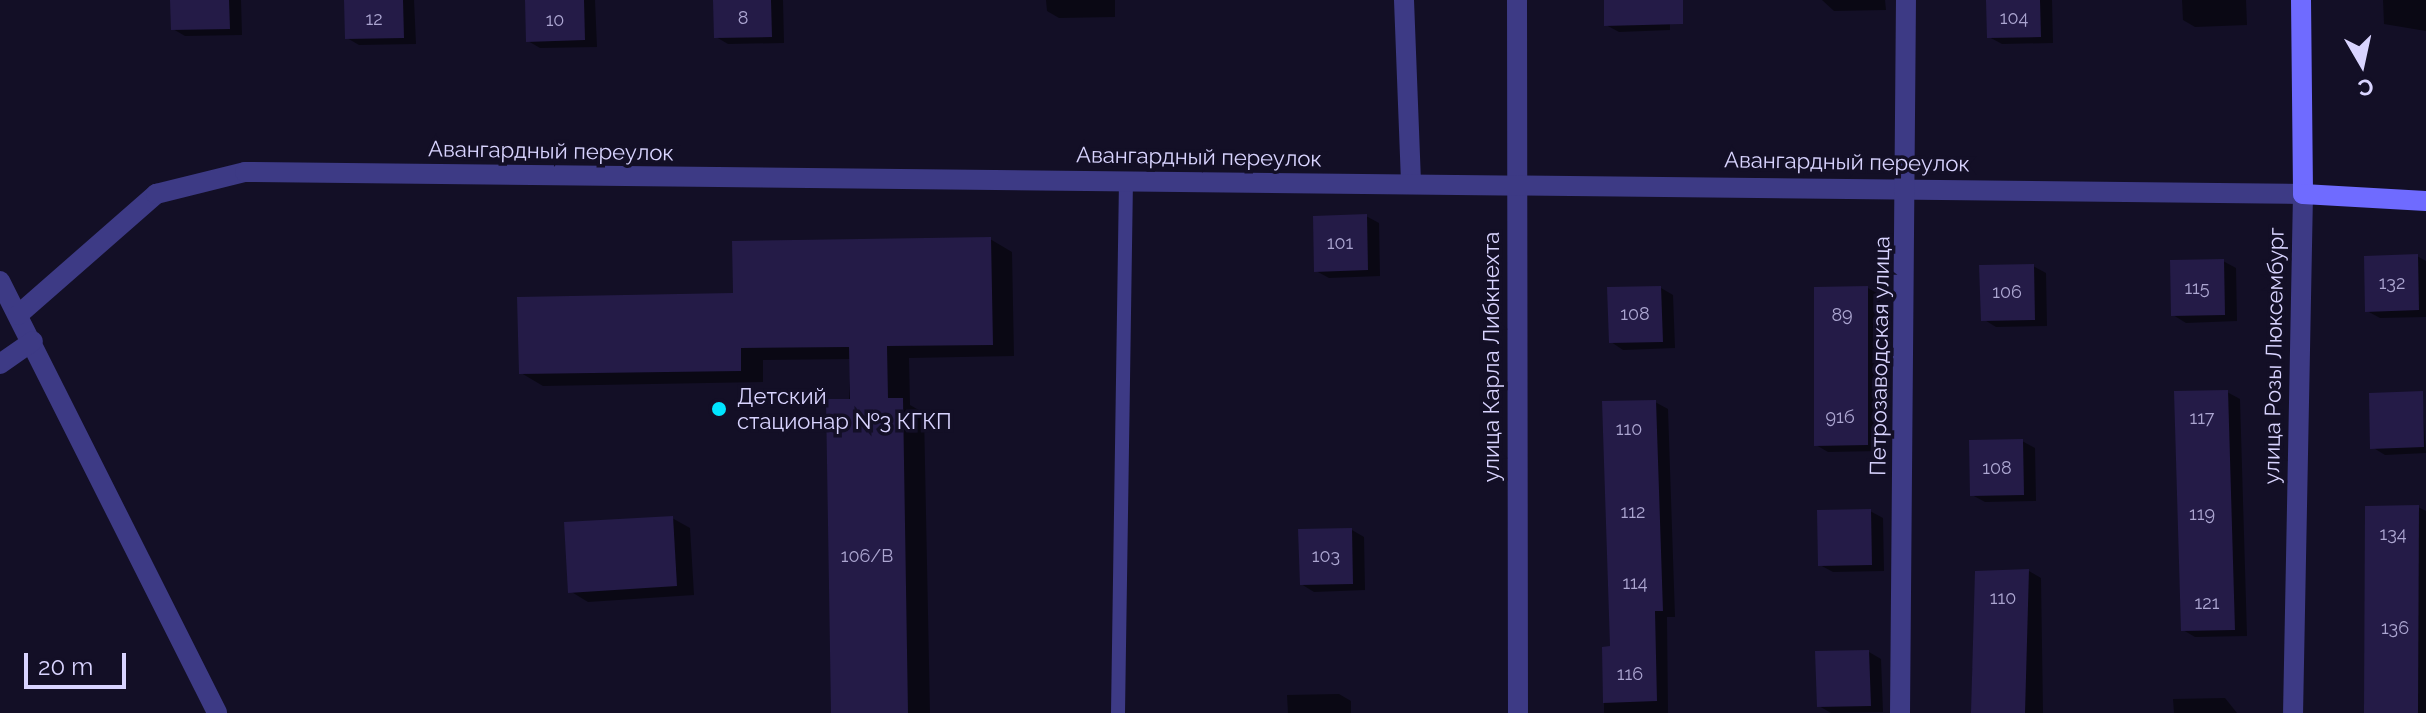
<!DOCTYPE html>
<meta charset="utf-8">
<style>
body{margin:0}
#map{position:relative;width:2426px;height:713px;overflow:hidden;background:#130f26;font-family:Raleway,sans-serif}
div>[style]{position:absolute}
.shadow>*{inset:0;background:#0007}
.building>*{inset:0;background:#241b47}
.lane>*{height:14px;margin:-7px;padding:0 7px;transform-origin:7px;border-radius:7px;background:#3d3a85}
.street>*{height:20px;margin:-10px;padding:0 10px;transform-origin:10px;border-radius:10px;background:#3d3a85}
.secondary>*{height:20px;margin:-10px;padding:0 10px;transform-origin:10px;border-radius:10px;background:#6f6bff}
.dots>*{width:22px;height:22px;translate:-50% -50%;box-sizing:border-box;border:4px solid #130f26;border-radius:50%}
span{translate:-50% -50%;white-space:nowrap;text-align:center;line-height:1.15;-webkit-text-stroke:7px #130f26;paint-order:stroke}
.number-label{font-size:18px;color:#aca6d1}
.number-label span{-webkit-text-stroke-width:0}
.street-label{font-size:22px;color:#d9d4ff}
.poi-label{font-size:22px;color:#d9d4ff}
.left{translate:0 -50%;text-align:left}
.north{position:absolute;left:2322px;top:24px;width:80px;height:80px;-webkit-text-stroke:6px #130f26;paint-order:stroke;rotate:171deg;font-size:22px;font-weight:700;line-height:32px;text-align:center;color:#d9d4ff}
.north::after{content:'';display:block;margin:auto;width:28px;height:36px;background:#d9d4ff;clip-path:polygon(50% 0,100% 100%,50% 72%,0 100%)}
.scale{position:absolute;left:24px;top:653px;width:102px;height:36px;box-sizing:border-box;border:4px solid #d9d4ff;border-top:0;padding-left:10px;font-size:24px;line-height:28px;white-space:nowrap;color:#d9d4ff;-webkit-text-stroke:6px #130f26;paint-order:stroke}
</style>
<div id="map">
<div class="shadow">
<div style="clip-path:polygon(172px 0,241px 0,242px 35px,185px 36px,173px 29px)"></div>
<div style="clip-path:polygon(346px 0,414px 0,416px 44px,359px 45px,347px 38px)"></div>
<div style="clip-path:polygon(527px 0,595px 0,597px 47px,540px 48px,528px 41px)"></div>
<div style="clip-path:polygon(715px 0,783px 0,784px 43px,728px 44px,716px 37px)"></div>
<div style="clip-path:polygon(1046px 0,1115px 0,1115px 17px,1059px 18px,1047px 11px)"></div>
<div style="clip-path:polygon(1606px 0,1670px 0,1670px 30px,1619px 32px,1606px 25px)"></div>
<div style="clip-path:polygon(1822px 0,1885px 0,1886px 10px,1834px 11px)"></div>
<div style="clip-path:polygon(1988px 0,2052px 0,2053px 43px,2002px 44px,1989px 37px)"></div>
<div style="clip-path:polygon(2182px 0,2246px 0,2247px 25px,2195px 27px,2183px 20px)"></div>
<div style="clip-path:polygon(2383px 0,2426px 0,2426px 31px,2384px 24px)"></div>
<div style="clip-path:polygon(1366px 216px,1379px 223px,1380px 276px,1329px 278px,1316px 271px)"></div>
<div style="clip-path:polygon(990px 239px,1012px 252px,1014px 356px,909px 358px,910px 405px,924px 413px,930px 713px,833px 713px,851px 359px,763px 360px,763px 382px,543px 386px,521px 373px,735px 295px)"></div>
<div style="clip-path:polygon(2417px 256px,2426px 261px,2426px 317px,2380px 318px,2367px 311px)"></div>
<div style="clip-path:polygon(2223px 261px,2236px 268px,2237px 321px,2186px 323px,2173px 315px)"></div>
<div style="clip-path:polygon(2033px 266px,2046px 273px,2047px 326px,1996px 327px,1983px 319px)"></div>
<div style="clip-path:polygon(1661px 288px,1673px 295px,1675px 348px,1623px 350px,1611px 342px)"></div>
<div style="clip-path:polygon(1868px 288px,1880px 295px,1880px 451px,1828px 452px,1816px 445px)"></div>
<div style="clip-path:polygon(2227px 392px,2240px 399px,2247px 636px,2195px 637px,2183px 630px)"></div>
<div style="clip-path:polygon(2422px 393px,2426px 453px,2385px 455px,2372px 447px)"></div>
<div style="clip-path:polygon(1655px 402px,1668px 409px,1675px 617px,1667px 617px,1668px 713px,1604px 713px,1604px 649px,1612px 648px)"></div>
<div style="clip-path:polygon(2022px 441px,2035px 448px,2036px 501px,1985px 502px,1972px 495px)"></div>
<div style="clip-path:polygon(2418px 507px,2426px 511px,2426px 713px,2367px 713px)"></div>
<div style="clip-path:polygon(1870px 511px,1883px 518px,1884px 571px,1833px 572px,1820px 565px)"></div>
<div style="clip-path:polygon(672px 518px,690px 528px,694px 595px,588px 602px,570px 591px)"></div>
<div style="clip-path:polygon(1352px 530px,1364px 537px,1365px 590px,1314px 592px,1301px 584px)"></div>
<div style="clip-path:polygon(2029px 571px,2041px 578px,2043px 713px,1974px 713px,1972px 668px,1979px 668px)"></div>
<div style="clip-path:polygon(1869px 652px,1881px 659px,1883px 712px,1831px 713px,1819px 706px)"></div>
<div style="clip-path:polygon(1339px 694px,1351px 701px,1351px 713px,1288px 713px,1287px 695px)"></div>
<div style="clip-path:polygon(2225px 698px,2237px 713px,2174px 713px,2173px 699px)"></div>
</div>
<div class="building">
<div style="clip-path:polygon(170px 0,229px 0,230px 29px,171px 30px)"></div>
<div style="clip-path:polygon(344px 0,403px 0,404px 38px,345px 39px)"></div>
<div style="clip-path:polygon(525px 0,584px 0,585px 40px,526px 42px)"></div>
<div style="clip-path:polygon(713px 0,771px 0,772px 37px,714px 38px)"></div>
<div style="clip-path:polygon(1604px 0,1683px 0,1683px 24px,1604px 26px)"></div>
<div style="clip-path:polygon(1986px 0,2040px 0,2041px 37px,1987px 38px)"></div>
<div style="clip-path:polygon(1367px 214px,1368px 270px,1314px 272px,1313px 216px)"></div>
<div style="clip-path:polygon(991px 237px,993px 345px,887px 346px,888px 398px,903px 398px,908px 713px,831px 713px,826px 399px,850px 399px,849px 347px,741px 348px,741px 371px,519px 374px,517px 297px,733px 293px,732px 241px)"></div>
<div style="clip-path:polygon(2418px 254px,2419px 310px,2365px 312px,2364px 256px)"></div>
<div style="clip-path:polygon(2224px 259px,2225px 315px,2171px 316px,2170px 260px)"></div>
<div style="clip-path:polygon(2034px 264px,2035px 320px,1981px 321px,1979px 265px)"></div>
<div style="clip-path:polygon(1661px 286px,1663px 342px,1609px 343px,1607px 287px)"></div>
<div style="clip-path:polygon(1868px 286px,1868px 445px,1814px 446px,1814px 287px)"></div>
<div style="clip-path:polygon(2228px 390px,2235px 630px,2181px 631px,2174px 391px)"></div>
<div style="clip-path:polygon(2423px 391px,2424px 447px,2370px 449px,2369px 393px)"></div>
<div style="clip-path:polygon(1656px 400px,1663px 611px,1655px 611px,1657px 701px,1603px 703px,1602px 647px,1610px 646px,1602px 401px)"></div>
<div style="clip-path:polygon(2023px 439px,2024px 495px,1970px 496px,1969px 440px)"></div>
<div style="clip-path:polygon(2419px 505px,2418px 713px,2364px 713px,2365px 506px)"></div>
<div style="clip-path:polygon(1871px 509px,1872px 565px,1818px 566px,1817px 510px)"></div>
<div style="clip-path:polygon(673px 516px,677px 586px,568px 593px,564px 522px)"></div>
<div style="clip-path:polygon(1352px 528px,1353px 584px,1300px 585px,1298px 529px)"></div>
<div style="clip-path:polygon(2029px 569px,2025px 713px,1971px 713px,1975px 571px)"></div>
<div style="clip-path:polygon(1869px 650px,1871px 706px,1817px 707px,1815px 651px)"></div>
</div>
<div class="lane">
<div style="left:1118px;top:713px;width:533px;rotate:-89.14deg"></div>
</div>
<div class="street">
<div style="left:1404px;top:0;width:182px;rotate:87.8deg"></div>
<div style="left:1517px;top:0;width:713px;rotate:89.92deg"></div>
<div style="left:0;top:281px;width:483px;rotate:63.3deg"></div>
<div style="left:18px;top:315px;width:184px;rotate:-41.2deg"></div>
<div style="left:156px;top:194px;width:92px;rotate:-13.9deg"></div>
<div style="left:245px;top:172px;width:2058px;rotate:0.61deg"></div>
<div style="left:2303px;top:194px;width:519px;rotate:91.1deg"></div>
<div style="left:0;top:364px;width:40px;rotate:-34.9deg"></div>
<div style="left:1900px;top:713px;width:713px;rotate:-89.52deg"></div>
</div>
<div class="secondary">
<div style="left:2301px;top:0;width:194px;rotate:89.4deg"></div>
<div style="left:2303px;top:194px;width:123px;rotate:3.3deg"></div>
</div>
<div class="dots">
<div style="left:719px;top:409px;background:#00e5ff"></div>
</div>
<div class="number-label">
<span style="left:743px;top:18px">8</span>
<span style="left:2014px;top:18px">104</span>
<span style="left:374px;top:19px">12</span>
<span style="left:555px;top:20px">10</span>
<span style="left:1340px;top:243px">101</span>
<span style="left:2392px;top:283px">132</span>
<span style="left:2197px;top:288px">115</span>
<span style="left:2007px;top:292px">106</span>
<span style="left:1635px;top:314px">108</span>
<span style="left:1842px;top:315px">89</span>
<span style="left:1840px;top:417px">91б</span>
<span style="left:2202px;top:418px">117</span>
<span style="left:1629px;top:429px">110</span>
<span style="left:1997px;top:468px">108</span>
<span style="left:1633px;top:512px">112</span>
<span style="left:2202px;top:514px">119</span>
<span style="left:2393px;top:534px">134</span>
<span style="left:867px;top:556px">106/В</span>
<span style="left:1326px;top:556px">103</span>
<span style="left:1635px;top:583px">114</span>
<span style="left:2003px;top:598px">110</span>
<span style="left:2207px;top:603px">121</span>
<span style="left:2395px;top:628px">136</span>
<span style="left:1630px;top:674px">116</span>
</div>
<div class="street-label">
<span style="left:551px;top:151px;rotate:1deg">Авангардный переулок</span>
<span style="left:1199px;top:157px;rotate:1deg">Авангардный переулок</span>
<span style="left:1847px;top:162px;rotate:1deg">Авангардный переулок</span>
<span style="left:1880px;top:356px;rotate:-89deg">Петрозаводская улица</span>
<span style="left:2274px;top:356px;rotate:-89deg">улица Розы Люксембург</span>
<span style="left:1492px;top:357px;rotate:-90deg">улица Карла Либкнехта</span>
</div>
<div class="poi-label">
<span class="left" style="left:737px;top:409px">Детский<br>стационар №3 КГКП</span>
</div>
<div class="north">С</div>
<div class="scale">20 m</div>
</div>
